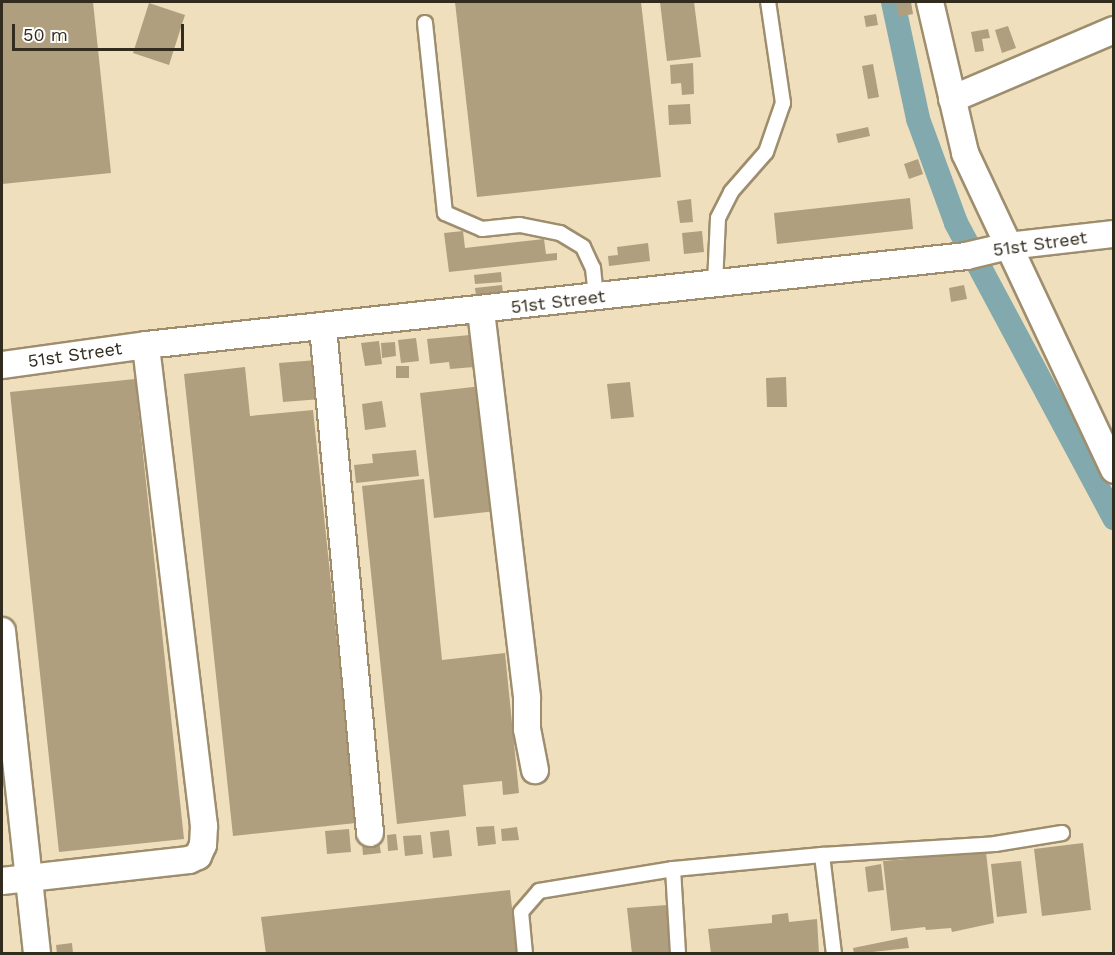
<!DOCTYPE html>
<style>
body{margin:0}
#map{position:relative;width:1115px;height:955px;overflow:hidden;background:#f0dfbd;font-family:"Work Sans",sans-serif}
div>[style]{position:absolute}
.canal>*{height:24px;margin:-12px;padding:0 12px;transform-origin:12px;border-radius:12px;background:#81a9ae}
.building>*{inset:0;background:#af9f7f}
.roads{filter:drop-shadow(2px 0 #9e8e6e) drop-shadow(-2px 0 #9e8e6e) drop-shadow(0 2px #9e8e6e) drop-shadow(0 -2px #9e8e6e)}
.service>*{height:14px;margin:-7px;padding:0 7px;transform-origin:7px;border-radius:7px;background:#fff}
.minor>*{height:26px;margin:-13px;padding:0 13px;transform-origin:13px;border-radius:13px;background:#fff}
span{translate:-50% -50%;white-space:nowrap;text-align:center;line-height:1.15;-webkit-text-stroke:4.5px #fff;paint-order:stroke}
.street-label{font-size:18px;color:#322c1e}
.frame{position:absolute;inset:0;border:3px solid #322c1e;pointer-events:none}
.scale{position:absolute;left:12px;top:24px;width:172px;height:27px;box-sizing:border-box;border:3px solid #322c1e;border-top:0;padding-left:8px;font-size:18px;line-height:21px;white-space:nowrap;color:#322c1e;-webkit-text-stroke:4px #fff;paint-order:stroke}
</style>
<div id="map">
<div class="canal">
<div style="left:893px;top:2px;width:120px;rotate:77.9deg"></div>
<div style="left:918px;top:119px;width:111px;rotate:69.9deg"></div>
<div style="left:956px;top:223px;width:335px;rotate:61.8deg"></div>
</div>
<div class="building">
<div style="clip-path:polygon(2px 2px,93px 2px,111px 173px,2px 184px)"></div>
<div style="clip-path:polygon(455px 2px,641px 2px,661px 177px,477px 197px)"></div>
<div style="clip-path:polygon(660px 2px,694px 2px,701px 57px,667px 61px)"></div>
<div style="clip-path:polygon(896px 2px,911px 2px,913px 14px,899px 17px)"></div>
<div style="clip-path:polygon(149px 3px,185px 15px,169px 65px,133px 53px)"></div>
<div style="clip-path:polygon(876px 14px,878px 25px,866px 27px,864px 16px)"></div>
<div style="clip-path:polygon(1008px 26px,1016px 48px,1002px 53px,995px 30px)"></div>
<div style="clip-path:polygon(988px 29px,990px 38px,982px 39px,984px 51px,975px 52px,971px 32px)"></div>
<div style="clip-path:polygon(693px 63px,694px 94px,682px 95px,681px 83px,671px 84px,670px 65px)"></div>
<div style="clip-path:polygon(873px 64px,879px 97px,868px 99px,862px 66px)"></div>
<div style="clip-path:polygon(690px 104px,691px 124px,669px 125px,668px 105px)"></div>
<div style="clip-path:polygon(868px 127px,870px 136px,838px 143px,836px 134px)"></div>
<div style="clip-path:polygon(918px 159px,923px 174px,909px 179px,904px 164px)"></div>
<div style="clip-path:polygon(910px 198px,913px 229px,777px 244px,774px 213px)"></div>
<div style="clip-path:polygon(691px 199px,693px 222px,680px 223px,677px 201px)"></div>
<div style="clip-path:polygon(463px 231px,465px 248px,544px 239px,546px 254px,557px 253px,557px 260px,449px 272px,444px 233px)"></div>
<div style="clip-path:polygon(702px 231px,704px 252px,684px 254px,682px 233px)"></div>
<div style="clip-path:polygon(648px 243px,650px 261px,609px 266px,608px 256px,618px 255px,617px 247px)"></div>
<div style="clip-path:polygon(501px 272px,502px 282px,475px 284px,474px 275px)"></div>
<div style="clip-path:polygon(502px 285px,503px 293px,476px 296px,475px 288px)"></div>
<div style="clip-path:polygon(964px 285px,967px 299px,951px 302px,949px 288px)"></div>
<div style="clip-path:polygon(470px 335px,474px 367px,450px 369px,449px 362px,430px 364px,427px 339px)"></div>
<div style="clip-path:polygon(416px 338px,419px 361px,401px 363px,398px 340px)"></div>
<div style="clip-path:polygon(379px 341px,382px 364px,365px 366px,361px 343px)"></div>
<div style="clip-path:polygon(395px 342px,396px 356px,382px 358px,381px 343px)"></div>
<div style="clip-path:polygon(317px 360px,321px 399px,283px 402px,279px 363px)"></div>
<div style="clip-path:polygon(396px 366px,409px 366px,409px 378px,396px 378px)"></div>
<div style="clip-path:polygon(245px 367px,250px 416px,313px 410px,356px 823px,233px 836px,184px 374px)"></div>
<div style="clip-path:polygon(786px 377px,787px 407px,767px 407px,766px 378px)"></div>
<div style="clip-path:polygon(135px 379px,184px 839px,59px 852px,10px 392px)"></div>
<div style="clip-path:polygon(630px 382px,634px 417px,611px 419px,607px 384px)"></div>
<div style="clip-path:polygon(482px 386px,496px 511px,434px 518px,420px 393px)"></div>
<div style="clip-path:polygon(382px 401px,386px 427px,365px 430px,362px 404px)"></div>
<div style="clip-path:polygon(416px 450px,419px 476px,356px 483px,354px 465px,373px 463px,372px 454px)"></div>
<div style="clip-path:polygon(424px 479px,442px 660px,505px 653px,519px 793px,503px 795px,502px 781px,463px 785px,466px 816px,397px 824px,362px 486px)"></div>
<div style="clip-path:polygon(494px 826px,496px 844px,478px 846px,476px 827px)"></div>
<div style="clip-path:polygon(517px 827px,519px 840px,502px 841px,501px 829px)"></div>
<div style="clip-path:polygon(349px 829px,351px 852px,327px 854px,325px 831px)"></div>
<div style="clip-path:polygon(449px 830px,452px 856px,433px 858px,430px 832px)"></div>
<div style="clip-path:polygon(396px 834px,398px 850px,388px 851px,387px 835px)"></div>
<div style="clip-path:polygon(421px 835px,423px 854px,405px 856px,403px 836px)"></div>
<div style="clip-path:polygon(379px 842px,381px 853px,363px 855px,362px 843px)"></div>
<div style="clip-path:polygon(1083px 843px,1091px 910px,1042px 916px,1034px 849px)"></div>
<div style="clip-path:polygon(986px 852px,994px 923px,952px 932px,951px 928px,926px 930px,925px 927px,891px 931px,883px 861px)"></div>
<div style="clip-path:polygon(1021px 861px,1027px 913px,997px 917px,991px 864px)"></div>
<div style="clip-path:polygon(881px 864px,884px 890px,868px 892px,865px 867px)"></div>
<div style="clip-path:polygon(510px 890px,517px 954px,266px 954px,261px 917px)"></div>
<div style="clip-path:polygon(667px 905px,672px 954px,632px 954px,627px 908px)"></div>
<div style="clip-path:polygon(788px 913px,789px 922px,817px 919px,819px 954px,711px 954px,708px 929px,772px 923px,772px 915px)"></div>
<div style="clip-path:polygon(907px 937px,909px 948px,854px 954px,853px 948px)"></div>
<div style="clip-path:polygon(72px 943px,73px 954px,57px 954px,56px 945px)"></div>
</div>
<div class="roads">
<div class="service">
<div style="left:425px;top:23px;width:191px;rotate:84deg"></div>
<div style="left:445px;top:213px;width:40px;rotate:23.4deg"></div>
<div style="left:482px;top:229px;width:38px;rotate:-6deg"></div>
<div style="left:520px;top:225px;width:41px;rotate:11.3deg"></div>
<div style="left:560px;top:233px;width:27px;rotate:31deg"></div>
<div style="left:583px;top:247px;width:23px;rotate:65deg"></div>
<div style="left:593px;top:268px;width:30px;rotate:84deg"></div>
<div style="left:715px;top:284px;width:66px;rotate:-87.4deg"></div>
<div style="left:718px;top:218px;width:29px;rotate:-63deg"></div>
<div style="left:731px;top:192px;width:53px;rotate:-48.8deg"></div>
<div style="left:766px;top:152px;width:52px;rotate:-70.9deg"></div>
<div style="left:783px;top:103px;width:102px;rotate:-98.4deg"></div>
<div style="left:822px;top:855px;width:173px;rotate:-3.6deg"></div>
<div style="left:995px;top:844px;width:68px;rotate:-9.3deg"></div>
<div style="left:673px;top:869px;width:85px;rotate:86.6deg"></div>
<div style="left:525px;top:954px;width:42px;rotate:-95.4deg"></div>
<div style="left:521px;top:912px;width:28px;rotate:-49deg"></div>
<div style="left:539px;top:891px;width:136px;rotate:-9.3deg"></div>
<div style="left:673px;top:869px;width:150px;rotate:-5.4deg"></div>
<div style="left:822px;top:855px;width:100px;rotate:83.1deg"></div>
</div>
<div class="minor">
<div style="left:930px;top:2px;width:155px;rotate:76.9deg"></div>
<div style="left:965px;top:153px;width:350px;rotate:64.8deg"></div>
<div style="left:952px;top:99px;width:176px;rotate:-23.1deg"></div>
<div style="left:481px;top:311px;width:390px;rotate:83.2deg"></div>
<div style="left:527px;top:698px;width:31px;rotate:90deg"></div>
<div style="left:527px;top:729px;width:42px;rotate:79deg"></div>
<div style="left:323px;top:327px;width:508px;rotate:84.69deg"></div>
<div style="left:2px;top:365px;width:145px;rotate:-7.9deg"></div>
<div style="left:146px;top:345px;width:825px;rotate:-6.19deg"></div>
<div style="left:966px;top:256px;width:43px;rotate:-13.4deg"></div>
<div style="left:1008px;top:246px;width:107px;rotate:-6.5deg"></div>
<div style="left:2px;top:631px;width:325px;rotate:83.8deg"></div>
<div style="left:2px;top:881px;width:188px;rotate:-6.4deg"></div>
<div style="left:189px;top:860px;width:10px;rotate:-24deg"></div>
<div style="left:198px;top:856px;width:12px;rotate:-66deg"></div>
<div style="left:203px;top:845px;width:19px;rotate:-87deg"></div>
<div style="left:204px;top:826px;width:484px;rotate:-96.9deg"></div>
</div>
</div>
<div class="street-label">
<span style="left:1040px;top:244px;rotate:-8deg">51st Street</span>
<span style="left:558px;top:302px;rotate:-7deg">51st Street</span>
<span style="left:75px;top:355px;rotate:-8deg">51st Street</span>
</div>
<div class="frame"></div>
<div class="scale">50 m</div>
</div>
